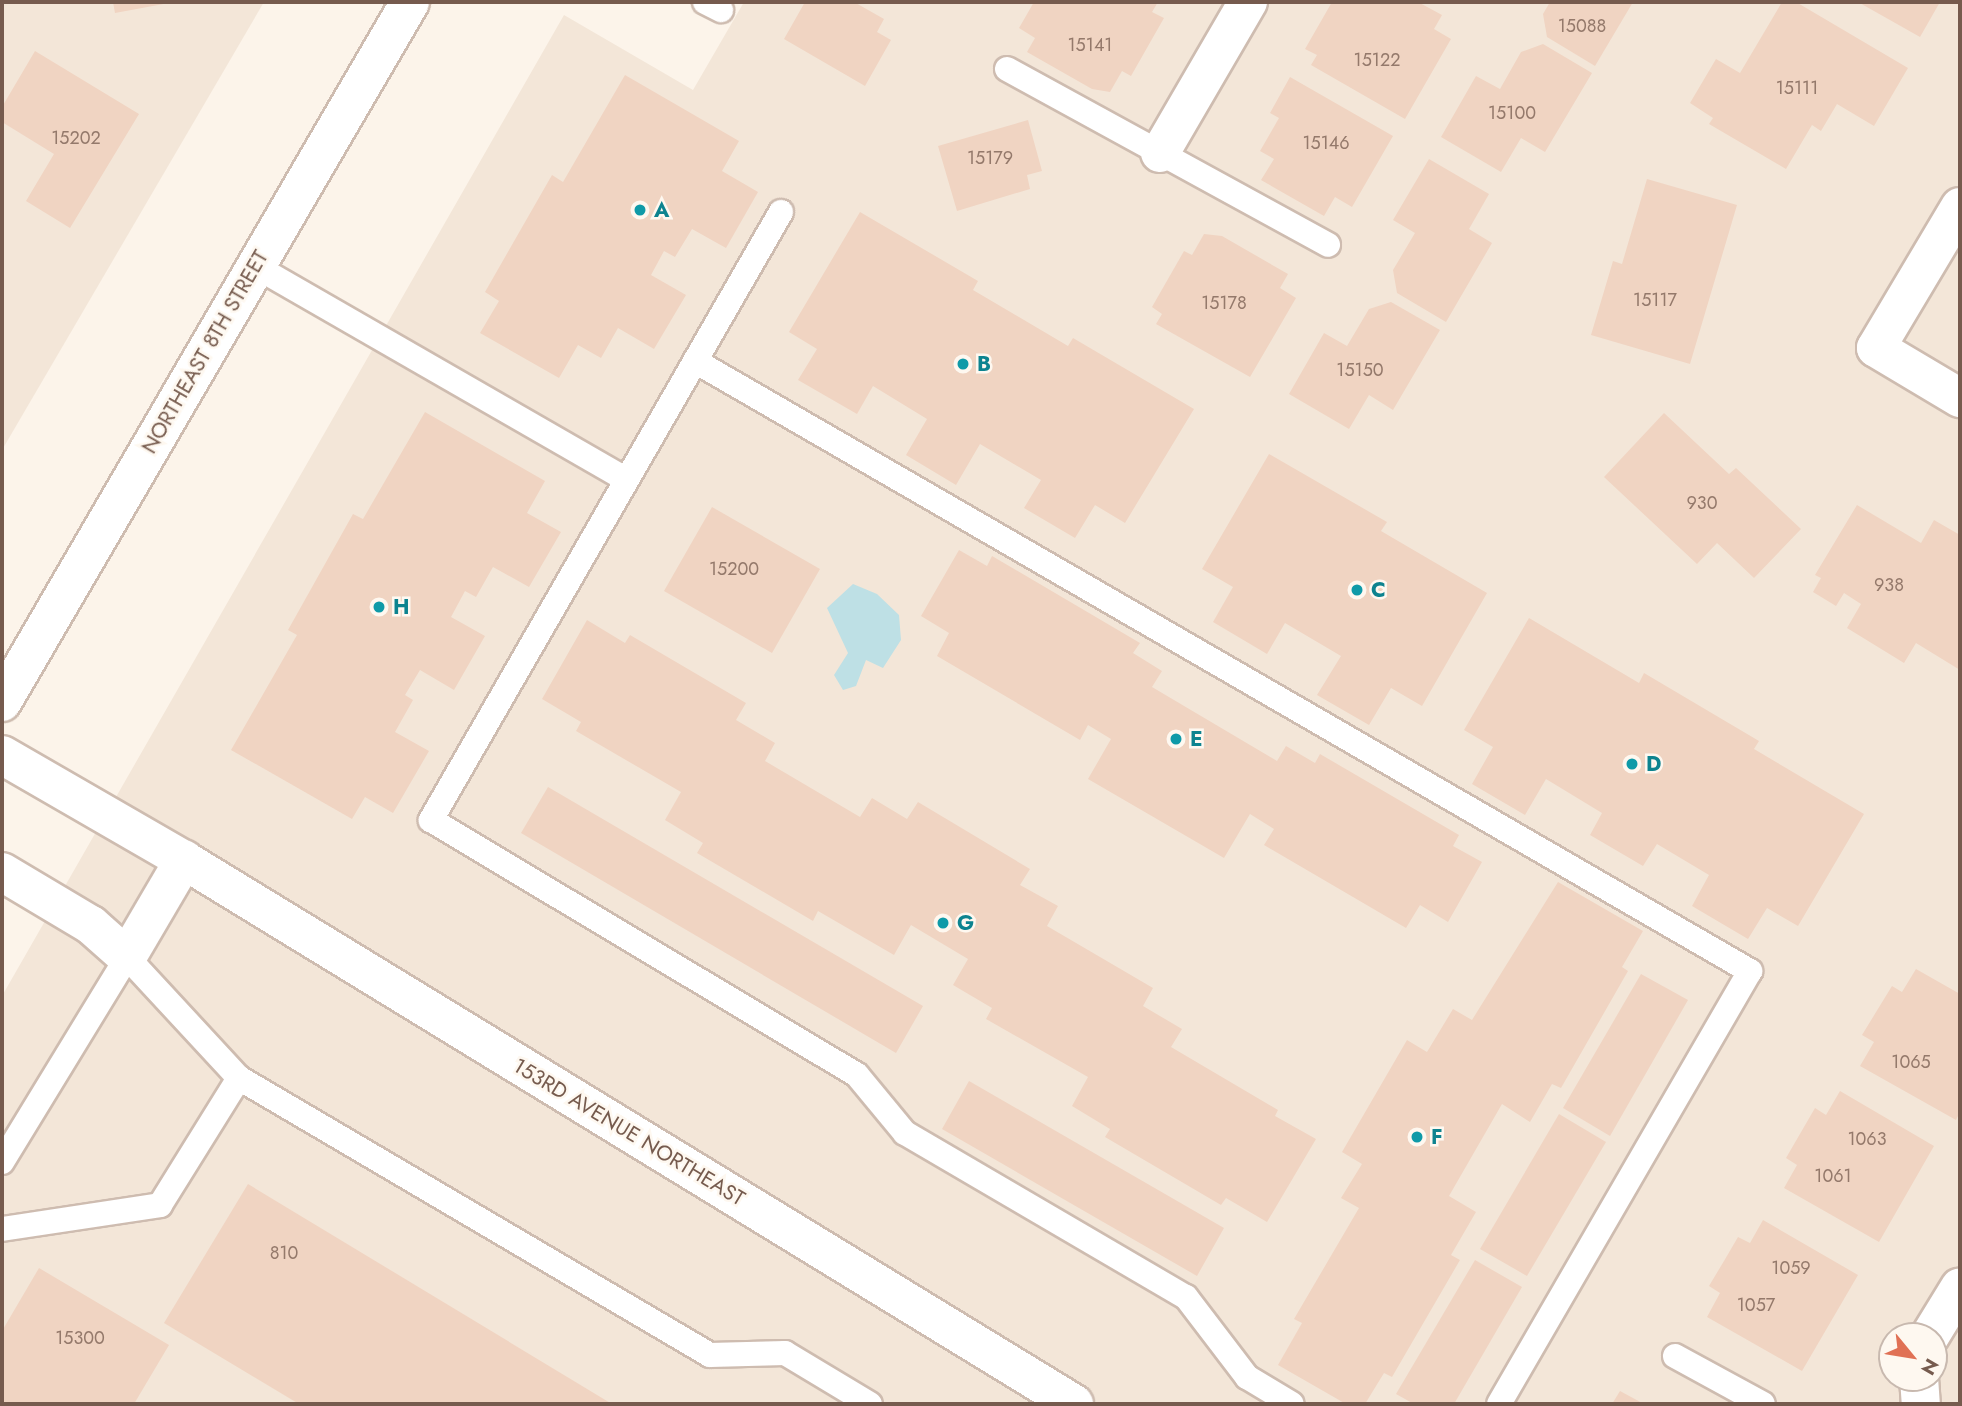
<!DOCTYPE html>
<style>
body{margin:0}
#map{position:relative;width:1962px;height:1406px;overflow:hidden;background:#fcf4ea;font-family:Jost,sans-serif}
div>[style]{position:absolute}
.residential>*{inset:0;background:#f3e6d8}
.water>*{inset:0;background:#bee0e5}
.building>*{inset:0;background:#f0d4c2}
.roads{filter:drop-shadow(2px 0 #cebcb0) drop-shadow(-2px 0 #cebcb0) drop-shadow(0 2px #cebcb0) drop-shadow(0 -2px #cebcb0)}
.lane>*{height:24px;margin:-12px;padding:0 12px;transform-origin:12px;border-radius:12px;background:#fff}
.street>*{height:38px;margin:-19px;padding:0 19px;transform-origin:19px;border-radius:19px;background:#fff}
.secondary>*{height:38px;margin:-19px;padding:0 19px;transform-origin:19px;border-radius:19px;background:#fff}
.dots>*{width:19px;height:19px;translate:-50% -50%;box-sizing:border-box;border:4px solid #fef8f0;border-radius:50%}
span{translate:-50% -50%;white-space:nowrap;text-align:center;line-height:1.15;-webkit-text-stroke:5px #fef8f0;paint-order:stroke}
.number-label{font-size:18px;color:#94796b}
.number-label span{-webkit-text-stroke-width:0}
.culture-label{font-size:21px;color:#0d838f;font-weight:700}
.left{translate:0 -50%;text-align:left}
.street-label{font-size:21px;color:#765b4e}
.frame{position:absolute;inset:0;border:4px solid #765b4e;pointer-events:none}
.north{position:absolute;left:1878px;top:1322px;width:70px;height:70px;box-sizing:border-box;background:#fef8f0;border:2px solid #c8b9af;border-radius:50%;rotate:120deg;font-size:19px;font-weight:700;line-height:28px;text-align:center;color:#765b4e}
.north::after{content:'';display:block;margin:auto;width:24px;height:32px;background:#e07155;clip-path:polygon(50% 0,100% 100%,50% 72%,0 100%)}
</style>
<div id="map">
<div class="residential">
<div style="clip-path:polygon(2px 2px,264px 2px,2px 450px)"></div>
<div style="clip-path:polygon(evenodd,744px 2px,1960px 2px,1960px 1404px,2px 1404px,2px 996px,564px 15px,693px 90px,744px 2px,1892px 1336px,1934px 1336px,1934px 1378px,1892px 1378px,1892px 1336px)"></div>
</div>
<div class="water">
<div style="clip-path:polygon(853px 584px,877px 594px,899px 615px,901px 640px,883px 668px,866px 660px,856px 686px,843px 690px,834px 675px,848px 653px,827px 608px)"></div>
</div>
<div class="building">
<div style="clip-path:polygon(113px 2px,169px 2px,169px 3px,115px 13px)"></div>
<div style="clip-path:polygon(805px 2px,854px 2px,884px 19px,877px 32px,891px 40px,865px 86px,784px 39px)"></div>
<div style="clip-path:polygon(1034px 2px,1158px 2px,1152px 12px,1164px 18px,1131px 76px,1122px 71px,1110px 92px,1092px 89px,1027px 52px,1035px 38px,1019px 28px)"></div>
<div style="clip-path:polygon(1332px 2px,1418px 2px,1442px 15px,1434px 29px,1451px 39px,1405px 119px,1311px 65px,1317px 55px,1305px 49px)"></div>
<div style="clip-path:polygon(1550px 2px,1633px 2px,1595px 66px,1547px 37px,1543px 14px)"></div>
<div style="clip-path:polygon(1782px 2px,1796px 2px,1908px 68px,1874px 126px,1837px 104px,1821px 131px,1812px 125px,1786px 169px,1709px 124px,1713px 118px,1690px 103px,1716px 59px,1740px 73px)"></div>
<div style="clip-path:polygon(1858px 2px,1940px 2px,1920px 37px)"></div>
<div style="clip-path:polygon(1543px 44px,1592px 73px,1545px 152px,1521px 138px,1501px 172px,1441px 137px,1476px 76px,1500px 89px,1521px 52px)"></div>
<div style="clip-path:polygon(35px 51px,139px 114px,70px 228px,26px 201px,54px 154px,2px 122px,2px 107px)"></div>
<div style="clip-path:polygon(625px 75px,739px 141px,722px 171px,758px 192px,726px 248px,692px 229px,675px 257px,664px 251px,651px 275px,686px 295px,654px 349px,618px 328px,601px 358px,578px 345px,559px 378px,480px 333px,499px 301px,485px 292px,552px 175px,563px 182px)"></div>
<div style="clip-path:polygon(1290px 77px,1393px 136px,1352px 207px,1335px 197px,1324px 216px,1261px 180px,1274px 159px,1260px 151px,1279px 118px,1270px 113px)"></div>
<div style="clip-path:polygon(1028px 120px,1042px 171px,1027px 175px,1030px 189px,957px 211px,938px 146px)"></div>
<div style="clip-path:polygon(1429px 159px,1489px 194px,1469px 229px,1492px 243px,1446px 322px,1397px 293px,1393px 270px,1415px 233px,1393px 220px)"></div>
<div style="clip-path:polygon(1647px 179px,1737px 205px,1690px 364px,1591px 335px,1613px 261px,1622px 264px)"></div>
<div style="clip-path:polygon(860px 212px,978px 281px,973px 290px,1068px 346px,1073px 338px,1194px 409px,1125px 523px,1095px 505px,1075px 538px,1024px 508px,1041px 480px,980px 444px,956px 485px,906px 455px,927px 419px,873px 386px,857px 414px,798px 380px,817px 349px,789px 332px)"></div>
<div style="clip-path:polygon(1204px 234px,1222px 236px,1288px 274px,1280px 288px,1296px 298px,1250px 377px,1156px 324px,1162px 314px,1152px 307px,1184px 251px,1192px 255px)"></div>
<div style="clip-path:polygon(1391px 302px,1440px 330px,1393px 410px,1369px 395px,1349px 429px,1289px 394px,1324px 333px,1347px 346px,1369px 309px)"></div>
<div style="clip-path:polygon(425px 412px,545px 481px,527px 513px,561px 532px,529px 587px,493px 567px,476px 597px,465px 591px,451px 617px,485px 636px,454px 690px,420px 670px,405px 695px,413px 700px,395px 732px,429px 751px,393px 813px,365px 797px,352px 819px,231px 750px,297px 635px,288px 630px,353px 514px,363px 519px)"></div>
<div style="clip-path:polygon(1664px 413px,1729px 474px,1736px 468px,1801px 529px,1754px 578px,1717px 543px,1697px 564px,1604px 477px)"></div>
<div style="clip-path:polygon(1269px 454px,1387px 522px,1381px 531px,1487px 593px,1422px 706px,1391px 688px,1369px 725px,1317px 695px,1341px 656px,1285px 623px,1267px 654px,1213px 622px,1233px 587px,1202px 569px)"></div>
<div style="clip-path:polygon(1857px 505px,1921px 543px,1934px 520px,1960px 535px,1960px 670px,1916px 643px,1904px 663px,1847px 628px,1861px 604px,1844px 593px,1836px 606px,1813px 592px,1821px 578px,1815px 575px)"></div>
<div style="clip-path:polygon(712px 507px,820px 569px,772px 653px,664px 591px)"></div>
<div style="clip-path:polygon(959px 550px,987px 566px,992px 556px,1140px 643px,1133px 653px,1162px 671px,1152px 687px,1277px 761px,1286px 746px,1315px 763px,1320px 754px,1459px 835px,1453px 846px,1482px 862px,1448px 922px,1420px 905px,1406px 928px,1264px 845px,1274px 829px,1250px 814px,1224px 858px,1088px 779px,1111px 739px,1088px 725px,1080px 740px,937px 656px,949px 633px,921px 616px)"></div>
<div style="clip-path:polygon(1529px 618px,1639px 683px,1644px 673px,1759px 741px,1754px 749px,1864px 814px,1798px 926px,1767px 908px,1748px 939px,1692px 906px,1709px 875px,1657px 844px,1643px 866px,1590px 835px,1602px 813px,1546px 779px,1525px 815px,1472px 784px,1493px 747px,1464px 730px)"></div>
<div style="clip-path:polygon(587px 620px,625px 643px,630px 635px,746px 703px,736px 720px,775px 743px,765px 761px,860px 817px,872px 798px,907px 819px,918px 802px,1030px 869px,1020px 885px,1058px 906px,1047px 926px,1153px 988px,1143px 1006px,1182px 1029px,1171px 1047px,1278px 1110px,1275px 1116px,1316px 1139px,1267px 1222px,1226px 1198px,1221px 1205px,1105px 1137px,1110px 1129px,1072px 1106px,1088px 1077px,986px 1019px,992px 1008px,953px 985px,968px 959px,911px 925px,894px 955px,818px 911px,813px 921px,697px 853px,703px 843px,665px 820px,681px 792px,576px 731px,581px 722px,542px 699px)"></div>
<div style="clip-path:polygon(548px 787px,923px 1006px,896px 1053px,521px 833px)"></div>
<div style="clip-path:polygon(1558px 882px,1643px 931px,1622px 967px,1628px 971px,1561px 1088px,1552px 1084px,1530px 1122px,1502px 1104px,1449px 1196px,1476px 1212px,1451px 1255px,1460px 1260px,1392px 1377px,1384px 1373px,1365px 1404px,1346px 1404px,1278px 1365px,1302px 1323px,1294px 1319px,1359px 1208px,1341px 1198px,1362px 1164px,1342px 1152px,1407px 1040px,1427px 1052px,1453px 1009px,1472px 1020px)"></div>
<div style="clip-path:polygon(1916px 969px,1960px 994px,1960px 1112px,1956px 1120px,1860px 1066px,1874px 1042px,1862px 1035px,1892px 986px,1902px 992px)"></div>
<div style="clip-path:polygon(1641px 974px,1688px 1000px,1610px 1136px,1563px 1108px)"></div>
<div style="clip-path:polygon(969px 1081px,1224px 1228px,1197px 1276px,942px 1129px)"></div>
<div style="clip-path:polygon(1840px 1091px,1934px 1146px,1879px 1242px,1784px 1188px,1797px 1165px,1786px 1158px,1815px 1108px,1826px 1115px)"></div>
<div style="clip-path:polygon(1559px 1114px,1606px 1142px,1527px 1276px,1480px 1249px)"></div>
<div style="clip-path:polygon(248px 1184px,612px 1404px,299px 1404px,164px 1323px)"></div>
<div style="clip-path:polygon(1763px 1220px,1858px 1275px,1802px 1371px,1707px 1317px,1720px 1293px,1709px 1286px,1724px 1261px,1738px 1237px,1750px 1243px)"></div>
<div style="clip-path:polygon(1475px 1260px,1522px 1287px,1454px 1404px,1414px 1404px,1396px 1394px)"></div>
<div style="clip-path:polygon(39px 1268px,169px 1345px,134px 1404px,2px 1404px,2px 1331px)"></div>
<div style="clip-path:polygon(1620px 1391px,1644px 1404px,1612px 1404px)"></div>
</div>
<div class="roads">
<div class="lane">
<div style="left:705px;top:2px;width:18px;rotate:27deg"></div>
<div style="left:1007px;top:69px;width:366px;rotate:28.7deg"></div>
<div style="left:781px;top:212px;width:702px;rotate:119.93deg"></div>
<div style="left:431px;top:820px;width:496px;rotate:30.9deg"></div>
<div style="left:857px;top:1075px;width:75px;rotate:50.4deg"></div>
<div style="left:905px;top:1133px;width:325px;rotate:30.3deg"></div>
<div style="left:1186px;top:1297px;width:101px;rotate:52.7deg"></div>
<div style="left:1247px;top:1377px;width:52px;rotate:31deg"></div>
<div style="left:255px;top:266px;width:428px;rotate:29.9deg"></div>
<div style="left:695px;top:361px;width:1219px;rotate:30.04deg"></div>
<div style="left:1750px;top:971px;width:500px;rotate:120.1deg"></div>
<div style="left:2px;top:1162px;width:240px;rotate:-58.6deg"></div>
<div style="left:127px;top:957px;width:165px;rotate:47.2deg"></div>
<div style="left:2px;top:1229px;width:160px;rotate:-8.6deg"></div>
<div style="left:160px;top:1205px;width:150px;rotate:-58.1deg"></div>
<div style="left:239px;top:1078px;width:546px;rotate:30.46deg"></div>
<div style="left:710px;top:1355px;width:75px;rotate:-1.5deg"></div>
<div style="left:785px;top:1353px;width:99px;rotate:31deg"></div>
<div style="left:1675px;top:1356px;width:100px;rotate:28.6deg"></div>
</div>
<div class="street">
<div style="left:1160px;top:153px;width:175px;rotate:-59.8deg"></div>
<div style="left:1960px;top:207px;width:164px;rotate:120.8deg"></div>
<div style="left:1876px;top:348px;width:98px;rotate:30.8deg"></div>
<div style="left:2px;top:755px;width:210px;rotate:30deg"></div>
<div style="left:184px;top:860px;width:1043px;rotate:31.43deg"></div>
<div style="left:2px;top:872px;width:104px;rotate:30.8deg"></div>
<div style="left:91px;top:925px;width:48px;rotate:41.6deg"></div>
<div style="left:127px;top:957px;width:113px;rotate:-59.6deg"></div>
<div style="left:1930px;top:1336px;width:57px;rotate:-58.5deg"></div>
<div style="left:1919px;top:1378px;width:26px;rotate:86deg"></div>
</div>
<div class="secondary">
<div style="left:2px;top:702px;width:810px;rotate:-59.76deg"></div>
</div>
</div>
<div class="dots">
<div style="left:640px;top:210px;background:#0f9aa8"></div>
<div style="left:963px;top:364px;background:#0f9aa8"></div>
<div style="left:1357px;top:590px;background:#0f9aa8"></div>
<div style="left:379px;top:607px;background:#0f9aa8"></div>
<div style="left:1176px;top:739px;background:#0f9aa8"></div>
<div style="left:1632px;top:764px;background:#0f9aa8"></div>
<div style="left:943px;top:923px;background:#0f9aa8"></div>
<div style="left:1417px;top:1137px;background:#0f9aa8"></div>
</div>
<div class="number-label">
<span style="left:1582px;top:26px">15088</span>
<span style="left:1090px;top:45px">15141</span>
<span style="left:1377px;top:60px">15122</span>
<span style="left:1797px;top:88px">15111</span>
<span style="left:1512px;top:113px">15100</span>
<span style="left:76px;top:138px">15202</span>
<span style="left:1326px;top:143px">15146</span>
<span style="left:990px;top:158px">15179</span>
<span style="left:1655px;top:300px">15117</span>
<span style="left:1224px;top:303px">15178</span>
<span style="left:1360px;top:370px">15150</span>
<span style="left:1702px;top:503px">930</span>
<span style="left:734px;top:569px">15200</span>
<span style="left:1889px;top:585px">938</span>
<span style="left:1911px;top:1062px">1065</span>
<span style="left:1867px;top:1139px">1063</span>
<span style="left:1833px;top:1176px">1061</span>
<span style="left:284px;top:1253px">810</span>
<span style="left:1791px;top:1268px">1059</span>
<span style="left:1756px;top:1305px">1057</span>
<span style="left:80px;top:1338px">15300</span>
</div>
<div class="culture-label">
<span class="left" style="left:654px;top:210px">A</span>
<span class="left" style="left:977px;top:364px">B</span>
<span class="left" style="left:1371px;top:590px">C</span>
<span class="left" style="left:393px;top:607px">H</span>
<span class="left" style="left:1190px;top:739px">E</span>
<span class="left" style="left:1646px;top:764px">D</span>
<span class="left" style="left:957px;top:923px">G</span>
<span class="left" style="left:1431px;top:1137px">F</span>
</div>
<div class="street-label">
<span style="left:205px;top:352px;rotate:-60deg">NORTHEAST 8TH STREET</span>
<span style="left:629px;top:1132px;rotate:31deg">153RD AVENUE NORTHEAST</span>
</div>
<div class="frame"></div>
<div class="north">N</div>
</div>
